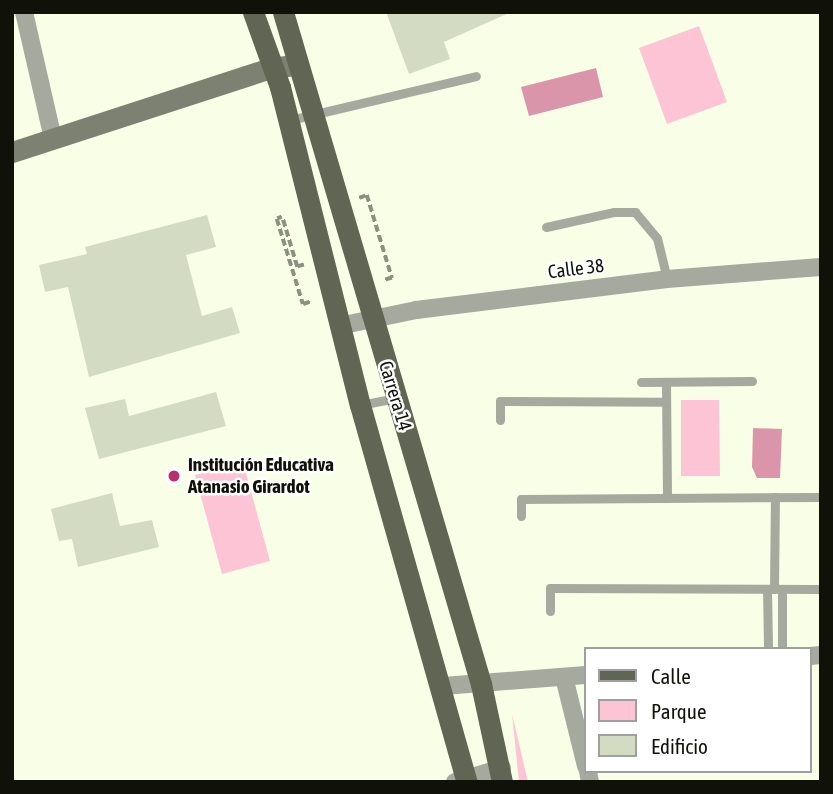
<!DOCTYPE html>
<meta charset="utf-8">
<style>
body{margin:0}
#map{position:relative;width:833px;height:794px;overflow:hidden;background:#f8ffe6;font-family:"Asap Condensed",sans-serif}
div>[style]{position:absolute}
.green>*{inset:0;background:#fdc4d5}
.water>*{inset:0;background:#db95ab}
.building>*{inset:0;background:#d4dbc3}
.path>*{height:3.5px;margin-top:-1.75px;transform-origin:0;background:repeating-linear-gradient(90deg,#8b907f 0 7px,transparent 0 10.5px)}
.lane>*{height:9px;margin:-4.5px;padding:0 4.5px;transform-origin:4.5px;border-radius:4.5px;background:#a6a99e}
.street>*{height:18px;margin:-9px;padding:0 9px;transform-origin:9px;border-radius:9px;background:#a6a99e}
.secondary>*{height:21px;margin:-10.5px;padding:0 10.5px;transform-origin:10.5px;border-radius:10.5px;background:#7d8172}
.primary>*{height:21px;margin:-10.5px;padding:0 10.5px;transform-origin:10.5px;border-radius:10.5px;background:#616553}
.dots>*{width:19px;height:19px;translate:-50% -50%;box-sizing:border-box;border:4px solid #fff;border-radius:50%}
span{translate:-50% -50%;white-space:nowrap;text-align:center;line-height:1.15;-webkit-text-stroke:5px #fff;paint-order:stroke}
.street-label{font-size:19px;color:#10120a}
.poi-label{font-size:19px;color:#10120a;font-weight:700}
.left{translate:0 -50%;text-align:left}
.frame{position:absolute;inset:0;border:14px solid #10120a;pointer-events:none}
.legend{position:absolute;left:584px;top:647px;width:228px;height:126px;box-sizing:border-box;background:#fff;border:2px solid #9fa09d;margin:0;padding:9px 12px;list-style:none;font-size:21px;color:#10120a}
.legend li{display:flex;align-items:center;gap:14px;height:35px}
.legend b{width:35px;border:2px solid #9fa09d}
</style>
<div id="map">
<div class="green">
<div style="clip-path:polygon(699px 26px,727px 102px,667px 124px,639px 48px)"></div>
<div style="clip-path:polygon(681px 400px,719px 400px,720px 476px,681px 476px)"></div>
<div style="clip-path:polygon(243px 462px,270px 561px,222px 574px,195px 475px)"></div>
<div style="clip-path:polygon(512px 714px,528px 782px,519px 782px)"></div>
</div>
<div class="water">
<div style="clip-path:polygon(596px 68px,603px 97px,529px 116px,521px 87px)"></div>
<div style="clip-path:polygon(753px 428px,782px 429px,780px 478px,757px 478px,752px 467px)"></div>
</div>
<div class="building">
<div style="clip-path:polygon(386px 12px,511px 12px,444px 42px,450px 59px,409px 74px)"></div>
<div style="clip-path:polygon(207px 215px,216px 247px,186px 255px,202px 316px,232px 307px,240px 333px,89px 377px,68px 287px,45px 292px,39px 265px,87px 254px,85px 247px)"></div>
<div style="clip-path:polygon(216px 392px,226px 426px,99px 459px,85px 408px,125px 399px,129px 416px)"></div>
<div style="clip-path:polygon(112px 493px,120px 526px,152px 520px,159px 547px,78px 567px,72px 539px,59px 541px,51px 509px)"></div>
</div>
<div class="path">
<div style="left:359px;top:198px;width:9px;rotate:-21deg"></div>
<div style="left:367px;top:195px;width:87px;rotate:73.2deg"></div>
<div style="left:392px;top:278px;width:10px;rotate:163deg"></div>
<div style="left:304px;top:265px;width:7px;rotate:164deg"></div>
<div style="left:297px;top:267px;width:52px;rotate:-106.7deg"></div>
<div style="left:282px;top:217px;width:5px;rotate:158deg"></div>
<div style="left:277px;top:219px;width:89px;rotate:73deg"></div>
<div style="left:303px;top:304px;width:9px;rotate:-18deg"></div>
</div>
<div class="lane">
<div style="left:290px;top:120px;width:191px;rotate:-13.3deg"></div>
<div style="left:546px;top:227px;width:70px;rotate:-12.4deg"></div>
<div style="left:614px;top:212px;width:21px"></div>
<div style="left:635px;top:212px;width:34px;rotate:50deg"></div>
<div style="left:657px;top:238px;width:42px;rotate:76.3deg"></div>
<div style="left:641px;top:382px;width:111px;rotate:-0.5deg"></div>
<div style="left:666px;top:382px;width:116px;rotate:89.5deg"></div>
<div style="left:360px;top:405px;width:36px;rotate:-11deg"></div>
<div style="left:500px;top:420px;width:19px;rotate:-90deg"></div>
<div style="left:500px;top:401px;width:166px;rotate:0.3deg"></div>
<div style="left:521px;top:516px;width:17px;rotate:-90deg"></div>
<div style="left:521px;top:499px;width:300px;rotate:-0.4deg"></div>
<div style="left:767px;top:589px;width:60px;rotate:89deg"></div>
<div style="left:774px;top:589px;width:92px;rotate:-89.4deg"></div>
<div style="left:550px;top:611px;width:23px;rotate:-90deg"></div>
<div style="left:550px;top:588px;width:271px;rotate:0.2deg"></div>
<div style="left:782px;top:649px;width:60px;rotate:-90deg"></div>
</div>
<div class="street">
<div style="left:24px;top:12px;width:130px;rotate:77.1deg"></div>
<div style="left:339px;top:326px;width:79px;rotate:-11.7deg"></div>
<div style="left:416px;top:310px;width:253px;rotate:-7deg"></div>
<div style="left:667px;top:279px;width:154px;rotate:-4.5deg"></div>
<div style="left:810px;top:656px;width:11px;rotate:-5deg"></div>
<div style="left:564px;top:677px;width:92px;rotate:76.1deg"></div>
<div style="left:443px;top:686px;width:143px;rotate:-4.4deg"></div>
<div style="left:588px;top:771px;width:11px;rotate:80deg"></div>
<div style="left:455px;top:782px;width:49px;rotate:-16.6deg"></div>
</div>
<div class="secondary">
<div style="left:12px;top:152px;width:271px;rotate:-18deg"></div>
<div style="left:270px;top:68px;width:25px;rotate:-7deg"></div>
</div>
<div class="primary">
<div style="left:253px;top:12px;width:80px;rotate:70.2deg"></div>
<div style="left:280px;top:87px;width:328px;rotate:75.9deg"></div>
<div style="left:360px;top:405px;width:392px;rotate:74.2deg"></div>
<div style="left:283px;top:12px;width:701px;rotate:73.58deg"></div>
<div style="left:481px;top:684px;width:100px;rotate:77.9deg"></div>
</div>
<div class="dots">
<div style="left:174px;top:476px;background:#b9306c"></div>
</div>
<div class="street-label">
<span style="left:576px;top:269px;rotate:-7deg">Calle 38</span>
<span style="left:395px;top:396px;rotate:73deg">Carrera 14</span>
</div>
<div class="poi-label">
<span class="left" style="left:188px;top:476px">Institución Educativa<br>Atanasio Girardot</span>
</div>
<div class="frame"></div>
<ul class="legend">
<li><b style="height:9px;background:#616553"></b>Calle</li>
<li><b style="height:19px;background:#fdc4d5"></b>Parque</li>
<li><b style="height:19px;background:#d4dbc3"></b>Edificio</li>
</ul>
</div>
